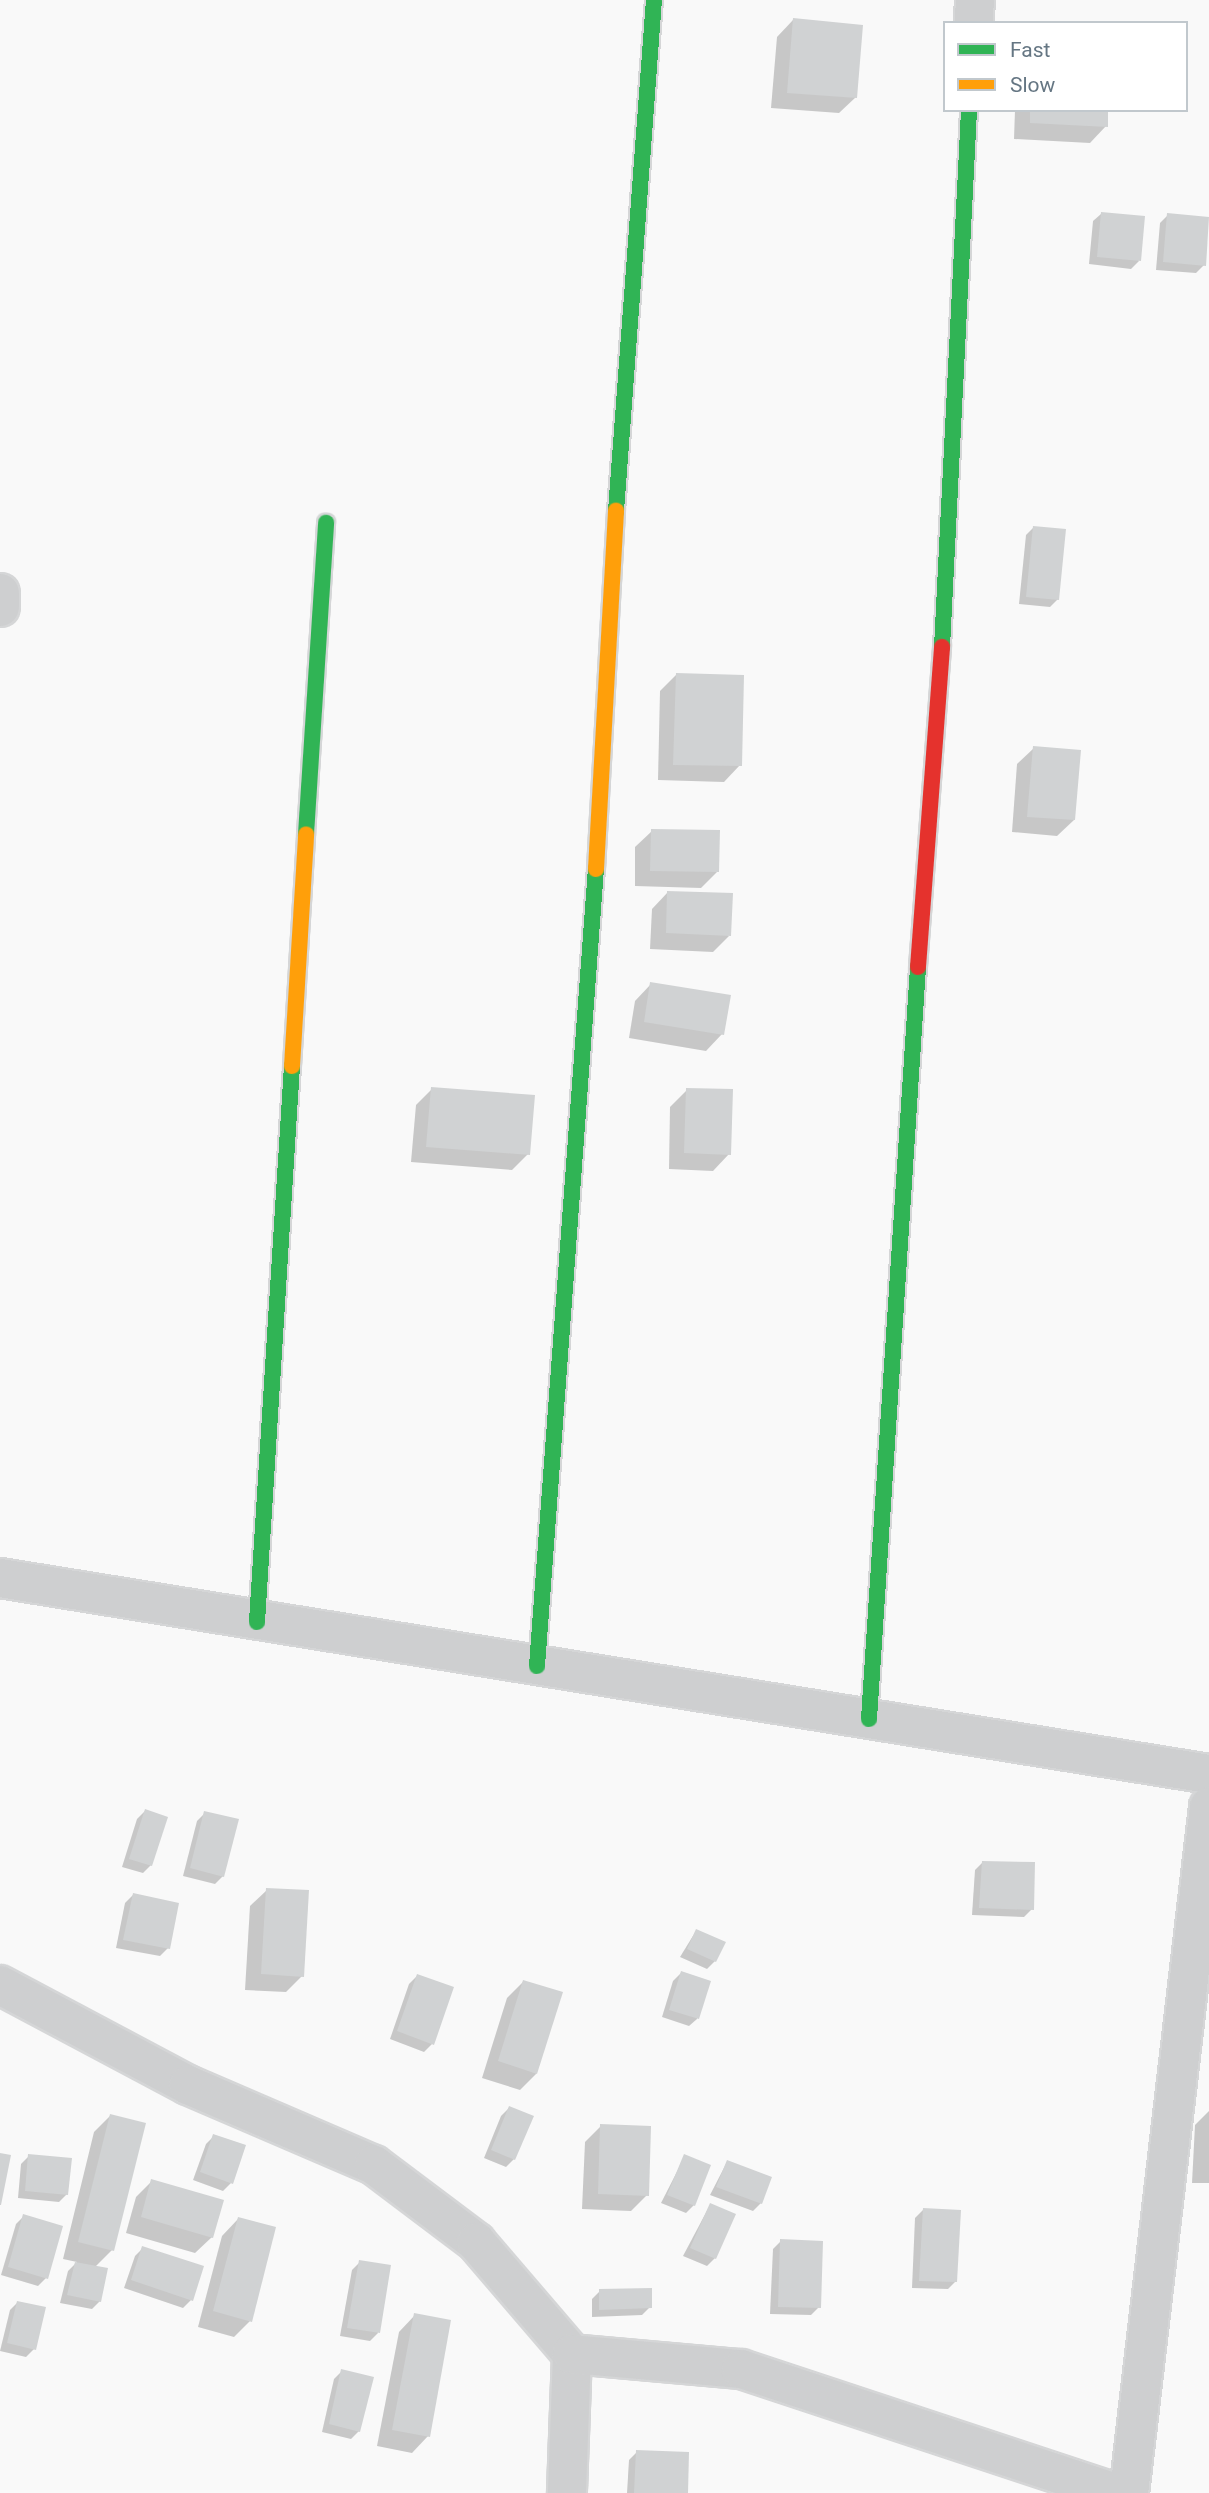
<!DOCTYPE html>
<style>
body{margin:0}
#map{position:relative;width:1209px;height:2493px;overflow:hidden;background:#f9f9f9;font-family:Roboto,sans-serif}
div>[style]{position:absolute}
.shadow>*{inset:0;background:#0003}
.building>*{inset:0;background:#d0d2d3}
.roads{filter:drop-shadow(2px 0 #d5d6d7) drop-shadow(-2px 0 #d5d6d7) drop-shadow(0 2px #d5d6d7) drop-shadow(0 -2px #d5d6d7)}
.street>*{height:38px;margin:-19px;padding:0 19px;transform-origin:19px;border-radius:19px;background:#cecfd0}
.fast>*{height:16px;margin:-8px;padding:0 8px;transform-origin:8px;border-radius:8px;background:#30b455}
.slow>*{height:16px;margin:-8px;padding:0 8px;transform-origin:8px;border-radius:8px;background:#ff9f0a}
.jam>*{height:16px;margin:-8px;padding:0 8px;transform-origin:8px;border-radius:8px;background:#e5322d}
span{translate:-50% -50%;white-space:nowrap;text-align:center;line-height:1.15;-webkit-text-stroke:7px #fff;paint-order:stroke}
.legend{position:absolute;left:943px;top:21px;width:245px;height:91px;box-sizing:border-box;background:#fff;border:2px solid #c1c8cd;margin:0;padding:9px 12px;list-style:none;font-size:21px;color:#657683}
.legend li{display:flex;align-items:center;gap:14px;height:35px}
.legend b{width:35px;border:2px solid #c1c8cd}
</style>
<div id="map">
<div class="shadow">
<div style="clip-path:polygon(793px 20px,856px 97px,839px 113px,771px 108px,777px 37px)"></div>
<div style="clip-path:polygon(1015px 110px,1107px 110px,1106px 126px,1090px 143px,1014px 139px)"></div>
<div style="clip-path:polygon(1101px 214px,1139px 261px,1131px 269px,1089px 264px,1093px 221px)"></div>
<div style="clip-path:polygon(1168px 215px,1204px 265px,1196px 273px,1156px 270px,1160px 223px)"></div>
<div style="clip-path:polygon(1034px 527px,1058px 599px,1050px 607px,1019px 604px,1026px 535px)"></div>
<div style="clip-path:polygon(676px 675px,740px 765px,724px 782px,658px 780px,660px 691px)"></div>
<div style="clip-path:polygon(1034px 748px,1074px 820px,1057px 836px,1012px 832px,1017px 764px)"></div>
<div style="clip-path:polygon(652px 831px,717px 872px,701px 888px,635px 886px,635px 847px)"></div>
<div style="clip-path:polygon(668px 892px,729px 936px,713px 952px,650px 949px,652px 909px)"></div>
<div style="clip-path:polygon(651px 984px,722px 1034px,706px 1051px,629px 1038px,635px 1001px)"></div>
<div style="clip-path:polygon(432px 1089px,528px 1154px,512px 1170px,411px 1162px,416px 1105px)"></div>
<div style="clip-path:polygon(687px 1090px,729px 1154px,713px 1171px,669px 1169px,670px 1107px)"></div>
<div style="clip-path:polygon(145px 1811px,151px 1865px,143px 1873px,122px 1867px,137px 1819px)"></div>
<div style="clip-path:polygon(205px 1813px,223px 1876px,215px 1884px,183px 1876px,197px 1821px)"></div>
<div style="clip-path:polygon(983px 1862px,1032px 1909px,1024px 1917px,972px 1915px,975px 1870px)"></div>
<div style="clip-path:polygon(267px 1890px,302px 1976px,286px 1992px,245px 1990px,250px 1906px)"></div>
<div style="clip-path:polygon(133px 1895px,168px 1948px,160px 1956px,116px 1948px,125px 1903px)"></div>
<div style="clip-path:polygon(696px 1931px,715px 1961px,707px 1969px,680px 1957px)"></div>
<div style="clip-path:polygon(681px 1973px,708px 1982px,697px 2019px,689px 2026px,662px 2017px,673px 1981px)"></div>
<div style="clip-path:polygon(417px 1976px,432px 2044px,424px 2052px,390px 2039px,409px 1984px)"></div>
<div style="clip-path:polygon(523px 1982px,536px 2074px,520px 2090px,482px 2078px,507px 1998px)"></div>
<div style="clip-path:polygon(509px 2108px,514px 2159px,506px 2167px,484px 2158px,501px 2116px)"></div>
<div style="clip-path:polygon(1209px 2111px,1209px 2183px,1192px 2183px,1195px 2125px)"></div>
<div style="clip-path:polygon(110px 2116px,112px 2250px,95px 2267px,100px 2301px,92px 2309px,60px 2303px,68px 2271px,77px 2262px,63px 2259px,94px 2132px)"></div>
<div style="clip-path:polygon(601px 2126px,647px 2195px,631px 2211px,582px 2209px,585px 2142px)"></div>
<div style="clip-path:polygon(214px 2136px,231px 2183px,223px 2191px,193px 2180px,206px 2144px)"></div>
<div style="clip-path:polygon(29px 2156px,67px 2194px,59px 2202px,18px 2198px,21px 2164px)"></div>
<div style="clip-path:polygon(685px 2156px,694px 2205px,686px 2213px,661px 2203px)"></div>
<div style="clip-path:polygon(727px 2162px,761px 2203px,753px 2211px,710px 2195px)"></div>
<div style="clip-path:polygon(152px 2181px,212px 2237px,195px 2253px,126px 2233px,136px 2197px)"></div>
<div style="clip-path:polygon(710px 2205px,715px 2258px,707px 2266px,683px 2256px)"></div>
<div style="clip-path:polygon(923px 2210px,956px 2281px,948px 2289px,912px 2288px,915px 2218px)"></div>
<div style="clip-path:polygon(24px 2216px,46px 2278px,38px 2286px,1px 2275px,16px 2224px)"></div>
<div style="clip-path:polygon(238px 2219px,250px 2321px,234px 2337px,198px 2327px,222px 2236px)"></div>
<div style="clip-path:polygon(781px 2241px,819px 2307px,811px 2315px,770px 2314px,773px 2249px)"></div>
<div style="clip-path:polygon(143px 2248px,191px 2300px,183px 2308px,124px 2288px,135px 2256px)"></div>
<div style="clip-path:polygon(360px 2262px,378px 2333px,370px 2341px,340px 2336px,352px 2270px)"></div>
<div style="clip-path:polygon(600px 2291px,650px 2307px,642px 2315px,592px 2317px,592px 2299px)"></div>
<div style="clip-path:polygon(18px 2302px,34px 2349px,26px 2357px,0 2351px,10px 2310px)"></div>
<div style="clip-path:polygon(415px 2315px,428px 2436px,412px 2453px,377px 2446px,399px 2332px)"></div>
<div style="clip-path:polygon(342px 2371px,359px 2431px,351px 2439px,322px 2432px,334px 2379px)"></div>
<div style="clip-path:polygon(637px 2452px,686px 2493px,627px 2493px,629px 2460px)"></div>
</div>
<div class="building">
<div style="clip-path:polygon(793px 18px,863px 25px,857px 98px,787px 93px)"></div>
<div style="clip-path:polygon(1030px 110px,1108px 110px,1108px 127px,1030px 123px)"></div>
<div style="clip-path:polygon(1101px 212px,1145px 216px,1141px 261px,1097px 257px)"></div>
<div style="clip-path:polygon(1167px 213px,1209px 217px,1206px 266px,1163px 262px)"></div>
<div style="clip-path:polygon(1033px 526px,1066px 529px,1059px 600px,1026px 597px)"></div>
<div style="clip-path:polygon(676px 673px,744px 675px,742px 766px,673px 765px)"></div>
<div style="clip-path:polygon(1033px 746px,1081px 750px,1075px 820px,1027px 817px)"></div>
<div style="clip-path:polygon(651px 829px,720px 830px,719px 872px,650px 871px)"></div>
<div style="clip-path:polygon(667px 891px,733px 893px,731px 936px,666px 933px)"></div>
<div style="clip-path:polygon(650px 982px,731px 995px,724px 1035px,644px 1022px)"></div>
<div style="clip-path:polygon(431px 1087px,535px 1095px,530px 1155px,426px 1147px)"></div>
<div style="clip-path:polygon(686px 1088px,733px 1089px,731px 1155px,684px 1153px)"></div>
<div style="clip-path:polygon(145px 1809px,168px 1817px,152px 1866px,129px 1859px)"></div>
<div style="clip-path:polygon(204px 1811px,239px 1819px,224px 1877px,190px 1868px)"></div>
<div style="clip-path:polygon(982px 1861px,1035px 1862px,1034px 1910px,979px 1908px)"></div>
<div style="clip-path:polygon(266px 1888px,309px 1890px,304px 1977px,261px 1974px)"></div>
<div style="clip-path:polygon(133px 1893px,179px 1903px,170px 1949px,123px 1940px)"></div>
<div style="clip-path:polygon(696px 1929px,726px 1942px,716px 1962px,687px 1949px)"></div>
<div style="clip-path:polygon(681px 1971px,711px 1981px,699px 2019px,669px 2010px)"></div>
<div style="clip-path:polygon(417px 1974px,454px 1987px,434px 2045px,397px 2031px)"></div>
<div style="clip-path:polygon(523px 1980px,563px 1992px,537px 2074px,498px 2061px)"></div>
<div style="clip-path:polygon(509px 2106px,534px 2116px,515px 2160px,491px 2150px)"></div>
<div style="clip-path:polygon(110px 2114px,146px 2123px,114px 2251px,78px 2242px)"></div>
<div style="clip-path:polygon(600px 2124px,651px 2126px,649px 2196px,598px 2194px)"></div>
<div style="clip-path:polygon(213px 2134px,246px 2145px,233px 2184px,200px 2172px)"></div>
<div style="clip-path:polygon(0 2153px,11px 2155px,1px 2205px,0 2205px)"></div>
<div style="clip-path:polygon(28px 2154px,72px 2158px,68px 2195px,25px 2191px)"></div>
<div style="clip-path:polygon(684px 2154px,711px 2165px,695px 2206px,667px 2195px)"></div>
<div style="clip-path:polygon(727px 2160px,772px 2177px,762px 2204px,716px 2187px)"></div>
<div style="clip-path:polygon(151px 2179px,224px 2200px,213px 2238px,141px 2217px)"></div>
<div style="clip-path:polygon(710px 2203px,736px 2214px,716px 2259px,690px 2248px)"></div>
<div style="clip-path:polygon(923px 2208px,961px 2210px,957px 2282px,919px 2281px)"></div>
<div style="clip-path:polygon(23px 2214px,63px 2226px,48px 2279px,8px 2267px)"></div>
<div style="clip-path:polygon(238px 2217px,276px 2227px,252px 2322px,213px 2311px)"></div>
<div style="clip-path:polygon(780px 2239px,823px 2241px,821px 2308px,778px 2307px)"></div>
<div style="clip-path:polygon(142px 2246px,204px 2266px,193px 2301px,131px 2280px)"></div>
<div style="clip-path:polygon(359px 2260px,391px 2265px,380px 2333px,347px 2328px)"></div>
<div style="clip-path:polygon(75px 2262px,108px 2268px,101px 2302px,67px 2295px)"></div>
<div style="clip-path:polygon(652px 2288px,652px 2308px,599px 2310px,599px 2289px)"></div>
<div style="clip-path:polygon(17px 2301px,46px 2307px,36px 2350px,7px 2343px)"></div>
<div style="clip-path:polygon(414px 2313px,451px 2320px,430px 2437px,392px 2430px)"></div>
<div style="clip-path:polygon(341px 2369px,374px 2377px,360px 2432px,329px 2424px)"></div>
<div style="clip-path:polygon(636px 2450px,689px 2452px,688px 2493px,634px 2493px)"></div>
</div>
<div class="roads">
<div class="street">
<div style="left:974px;top:23px;width:23px;rotate:-88deg"></div>
<div style="left:0;top:607px;width:14px;rotate:-90deg"></div>
<div style="left:0;top:1578px;width:1225px;rotate:9.21deg"></div>
<div style="left:0;top:1985px;width:213px;rotate:28deg"></div>
<div style="left:188px;top:2085px;width:202px;rotate:23.3deg"></div>
<div style="left:374px;top:2165px;width:128px;rotate:37deg"></div>
<div style="left:476px;top:2242px;width:148px;rotate:49.4deg"></div>
<div style="left:572px;top:2354px;width:139px;rotate:92.1deg"></div>
<div style="left:572px;top:2354px;width:170px;rotate:5.1deg"></div>
<div style="left:741px;top:2369px;width:395px;rotate:18.3deg"></div>
<div style="left:1129px;top:2493px;width:691px;rotate:-83.35deg"></div>
</div>
<div class="fast">
<div style="left:616px;top:511px;width:512px;rotate:-85.75deg"></div>
<div style="left:942px;top:647px;width:538px;rotate:-87.12deg"></div>
<div style="left:306px;top:834px;width:312px;rotate:-86.3deg"></div>
<div style="left:257px;top:1622px;width:557px;rotate:-86.4deg"></div>
<div style="left:537px;top:1666px;width:799px;rotate:-85.77deg"></div>
<div style="left:869px;top:1719px;width:754px;rotate:-86.27deg"></div>
</div>
<div class="slow">
<div style="left:596px;top:869px;width:359px;rotate:-86.8deg"></div>
<div style="left:292px;top:1066px;width:232px;rotate:-86.5deg"></div>
</div>
<div class="jam">
<div style="left:918px;top:967px;width:321px;rotate:-85.7deg"></div>
</div>
</div>
<ul class="legend">
<li><b style="height:9px;background:#30b455"></b>Fast</li>
<li><b style="height:9px;background:#ff9f0a"></b>Slow</li>
</ul>
</div>
